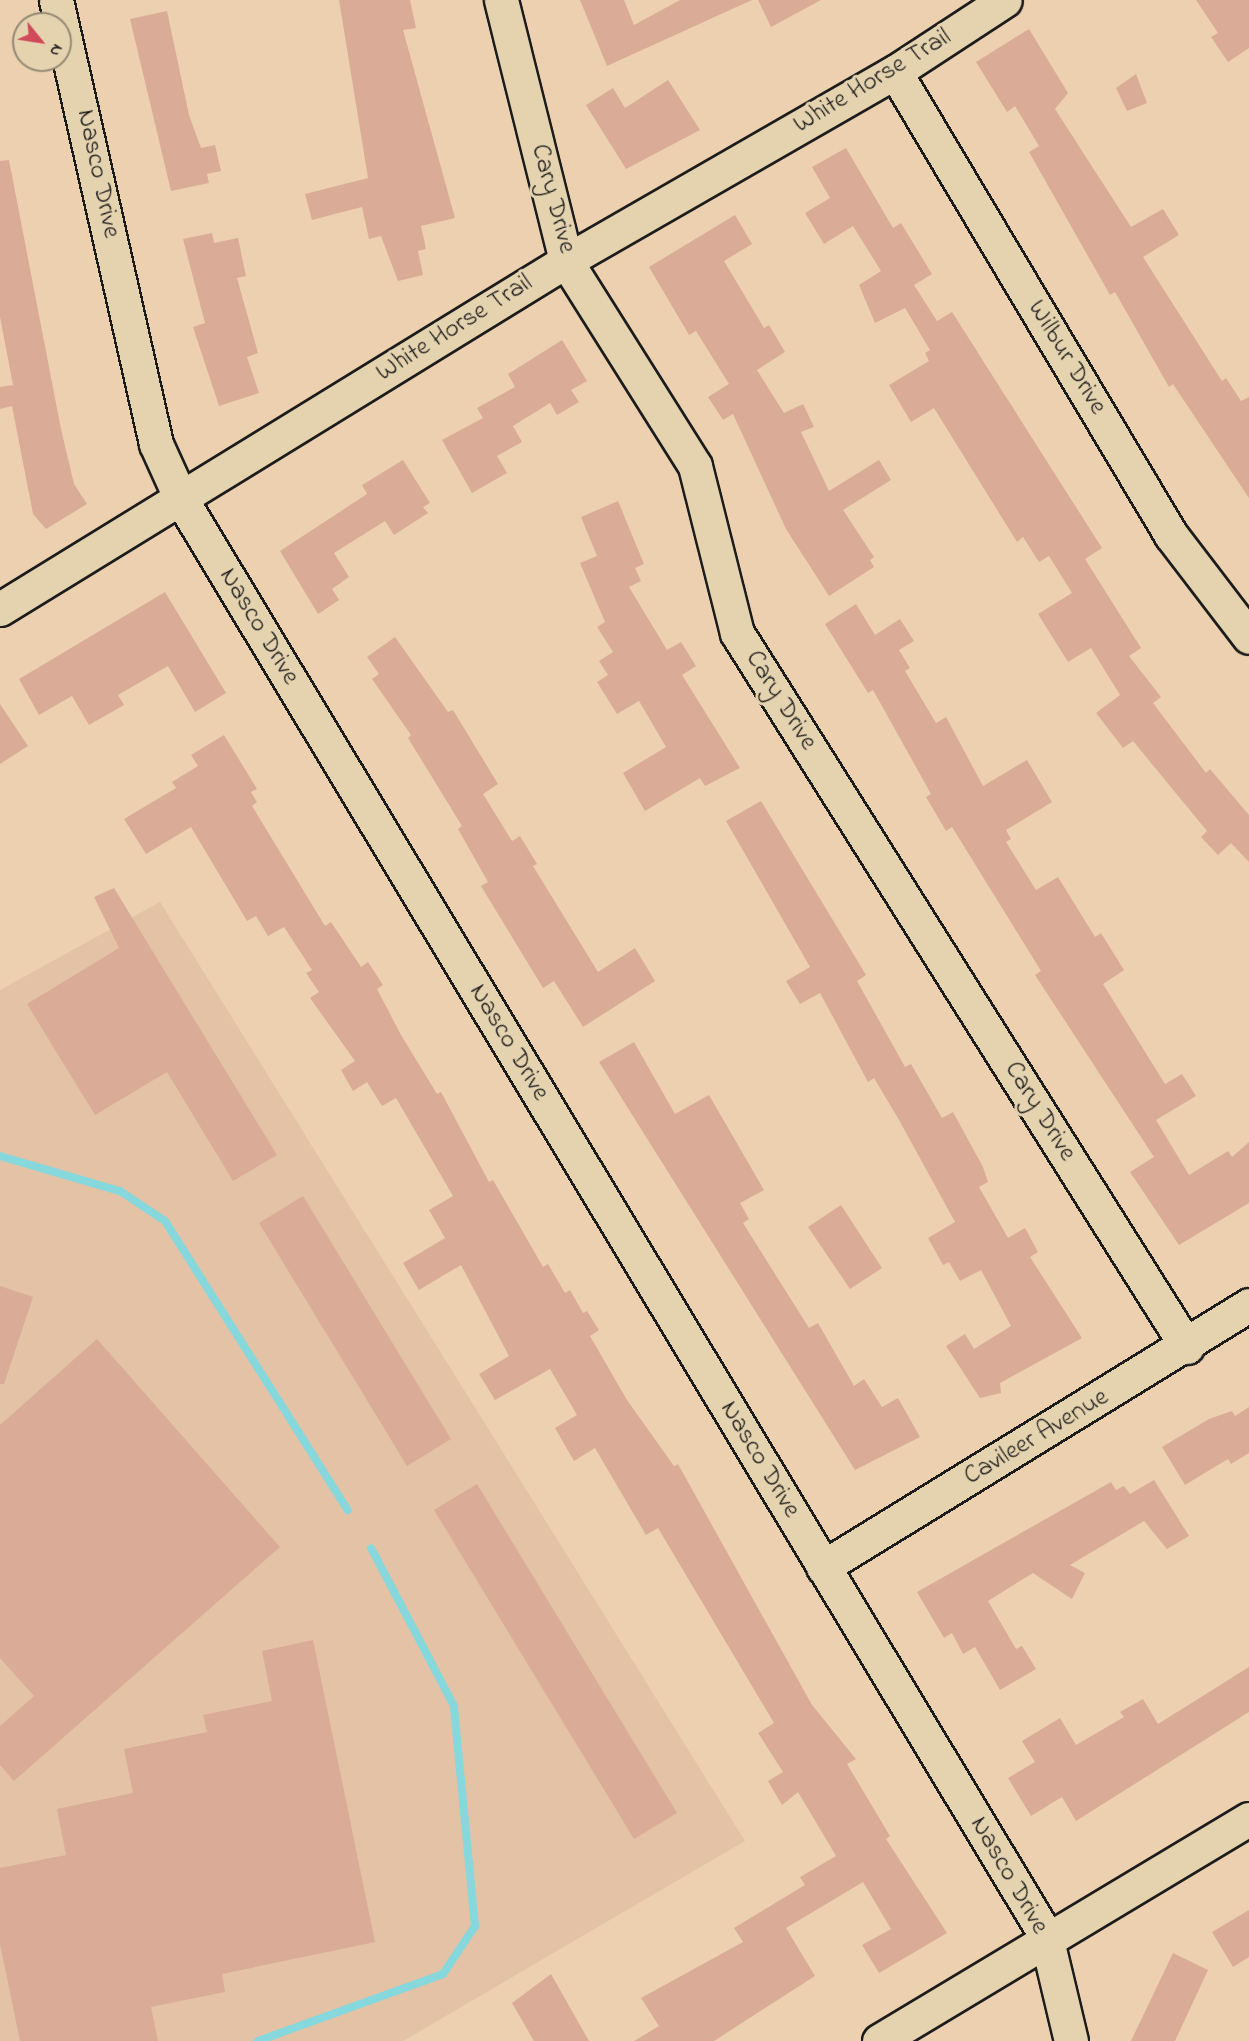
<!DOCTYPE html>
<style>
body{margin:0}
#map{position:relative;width:1249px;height:2041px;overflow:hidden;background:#ecd0b0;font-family:"Indie Flower",sans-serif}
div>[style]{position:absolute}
.built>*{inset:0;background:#e3c2a5}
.stream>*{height:8px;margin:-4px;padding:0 4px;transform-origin:4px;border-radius:4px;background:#86d8dc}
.building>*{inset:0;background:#daac97}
.roads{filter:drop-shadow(2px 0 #1c1c1c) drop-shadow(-2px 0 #1c1c1c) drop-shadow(0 2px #1c1c1c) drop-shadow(0 -2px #1c1c1c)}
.minor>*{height:33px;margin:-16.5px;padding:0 16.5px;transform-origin:16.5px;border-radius:16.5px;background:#e5d3b0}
span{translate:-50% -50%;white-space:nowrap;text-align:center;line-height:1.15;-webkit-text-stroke:6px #e5d3b0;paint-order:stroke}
.street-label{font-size:26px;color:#1c1c1c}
.north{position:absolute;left:12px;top:12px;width:60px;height:60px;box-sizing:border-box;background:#e5d3b0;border:2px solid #958a75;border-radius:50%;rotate:120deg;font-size:16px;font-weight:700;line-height:24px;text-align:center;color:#1c1c1c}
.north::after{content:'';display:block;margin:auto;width:21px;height:27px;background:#d1495b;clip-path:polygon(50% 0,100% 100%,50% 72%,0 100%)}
</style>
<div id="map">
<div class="built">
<div style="clip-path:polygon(160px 902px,745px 1841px,403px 2041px,0 2041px,0 990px)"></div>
</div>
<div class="stream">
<div style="left:0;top:1156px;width:125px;rotate:16.3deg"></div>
<div style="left:120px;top:1191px;width:54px;rotate:33.7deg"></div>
<div style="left:165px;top:1221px;width:342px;rotate:57.7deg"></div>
<div style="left:258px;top:2041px;width:197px;rotate:-19.9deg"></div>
<div style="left:443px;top:1974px;width:58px;rotate:-56.3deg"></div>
<div style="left:475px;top:1926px;width:221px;rotate:-95.5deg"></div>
<div style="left:454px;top:1706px;width:178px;rotate:-117.7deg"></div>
</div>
<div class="building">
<div style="clip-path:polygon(339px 0,410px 0,416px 28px,403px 30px,455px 218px,421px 226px,426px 249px,418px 251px,423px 275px,398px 281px,381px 236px,369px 239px,362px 207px,312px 220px,305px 194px,368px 178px)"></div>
<div style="clip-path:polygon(580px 0,624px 0,634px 25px,680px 0,752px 0,607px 66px)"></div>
<div style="clip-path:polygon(758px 0,821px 0,771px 27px)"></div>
<div style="clip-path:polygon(1196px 0,1249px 0,1249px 48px,1228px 62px,1211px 37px,1218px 33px)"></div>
<div style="clip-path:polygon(167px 11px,189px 115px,201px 148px,215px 145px,221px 171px,207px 174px,209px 183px,171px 191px,130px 19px)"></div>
<div style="clip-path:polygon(1029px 29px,1068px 93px,1055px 109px,1131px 227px,1163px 209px,1179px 235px,1143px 257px,1222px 381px,1226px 378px,1241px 401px,1249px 397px,1249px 498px,1173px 384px,1169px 387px,1115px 292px,1110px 295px,1029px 152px,1039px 146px,1015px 106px,1007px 112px,976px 62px)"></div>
<div style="clip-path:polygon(1136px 74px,1147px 103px,1127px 111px,1116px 88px)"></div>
<div style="clip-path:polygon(668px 80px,700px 130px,626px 169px,586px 105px,613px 88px,625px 108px)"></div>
<div style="clip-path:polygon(846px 148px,893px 228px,901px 223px,932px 274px,914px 285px,937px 321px,952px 312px,1102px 548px,1085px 559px,1141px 648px,1129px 656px,1161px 697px,1153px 703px,1206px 773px,1210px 769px,1249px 815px,1249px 862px,1231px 843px,1218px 855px,1201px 837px,1207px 831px,1133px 741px,1123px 748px,1096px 713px,1120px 695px,1091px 648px,1068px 662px,1038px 614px,1072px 593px,1049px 556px,1039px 562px,1023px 537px,1017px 542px,934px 408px,911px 422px,889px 385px,929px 361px,925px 353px,930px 350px,905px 308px,875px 323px,859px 285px,881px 271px,853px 226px,824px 244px,805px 213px,830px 198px,812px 167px)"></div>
<div style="clip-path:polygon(9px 160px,61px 429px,74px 484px,87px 504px,46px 529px,33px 514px,12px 406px,0 409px,0 387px,13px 385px,0 317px,0 161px)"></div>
<div style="clip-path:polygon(735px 215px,752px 244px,724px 261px,764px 328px,769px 325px,785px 352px,757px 370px,784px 413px,803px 404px,814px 427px,801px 432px,829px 491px,879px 460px,891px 480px,843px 510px,874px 557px,870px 560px,874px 567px,829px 596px,786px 529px,733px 414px,723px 420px,708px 397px,729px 384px,696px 331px,689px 335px,649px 267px)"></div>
<div style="clip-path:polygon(212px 233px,214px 243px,238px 238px,246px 276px,237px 278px,258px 353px,247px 357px,259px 393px,219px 406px,193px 327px,205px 323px,183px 239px)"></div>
<div style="clip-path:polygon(562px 340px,587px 381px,571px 390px,579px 402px,557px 415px,550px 403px,513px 426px,522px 442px,497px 456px,507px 473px,472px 493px,442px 440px,483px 418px,477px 408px,515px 387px,508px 374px)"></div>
<div style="clip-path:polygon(403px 460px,430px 503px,423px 507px,428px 513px,394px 535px,385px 521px,334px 553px,349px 577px,332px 589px,339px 600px,318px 614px,280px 551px,367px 494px,362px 485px)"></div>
<div style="clip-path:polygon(618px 501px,644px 564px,635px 568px,641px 581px,629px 587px,667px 650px,681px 642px,696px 666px,682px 675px,740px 768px,705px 786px,700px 778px,645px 811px,623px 773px,666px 747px,639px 701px,617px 714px,597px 682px,608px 675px,599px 661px,613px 652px,597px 627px,605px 622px,580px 563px,597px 556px,581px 517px)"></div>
<div style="clip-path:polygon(165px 592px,226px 693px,195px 712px,168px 666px,118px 695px,124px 705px,89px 725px,72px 696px,39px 715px,19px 679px)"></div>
<div style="clip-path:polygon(856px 604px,875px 635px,900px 619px,914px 641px,899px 650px,910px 668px,905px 671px,936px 723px,946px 717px,983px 786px,1027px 760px,1052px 802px,1006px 830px,1011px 839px,1006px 842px,1036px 890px,1058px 877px,1095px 937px,1101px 933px,1124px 970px,1103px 984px,1165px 1084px,1182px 1074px,1196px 1096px,1156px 1120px,1189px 1175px,1228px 1151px,1232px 1157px,1249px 1142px,1249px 1203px,1179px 1245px,1130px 1172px,1154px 1157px,1035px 975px,1041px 971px,952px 827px,946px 831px,926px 797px,931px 794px,873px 690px,868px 693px,825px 624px)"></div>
<div style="clip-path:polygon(395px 637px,448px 712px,453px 710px,498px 784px,483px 794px,512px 841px,520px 836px,537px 864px,533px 866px,598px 972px,635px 948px,655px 981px,583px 1027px,554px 981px,543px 988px,481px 886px,488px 882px,458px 829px,462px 826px,408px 738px,411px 735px,372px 679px,379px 674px,367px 657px)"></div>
<div style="clip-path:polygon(0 704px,28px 746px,0 764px)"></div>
<div style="clip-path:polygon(224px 735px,257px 789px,251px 792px,257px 802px,252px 806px,325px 926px,331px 922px,361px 967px,368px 962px,383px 985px,377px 989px,401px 1035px,437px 1094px,441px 1092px,489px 1182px,493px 1180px,543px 1267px,548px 1264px,565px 1293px,570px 1290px,583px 1313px,587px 1311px,599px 1330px,590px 1336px,627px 1400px,674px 1466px,678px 1464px,812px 1705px,856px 1759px,847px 1764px,890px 1836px,886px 1839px,947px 1933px,879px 1973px,862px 1945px,891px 1929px,863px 1882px,786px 1928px,815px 1976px,714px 2041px,634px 2041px,659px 2026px,641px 1998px,743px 1942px,734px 1928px,805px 1885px,800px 1877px,836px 1856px,798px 1792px,782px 1805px,768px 1781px,783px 1772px,758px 1733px,774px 1723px,658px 1528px,646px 1535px,595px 1448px,574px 1461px,555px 1428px,577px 1415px,550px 1369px,495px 1400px,479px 1374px,509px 1356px,461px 1265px,419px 1290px,403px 1263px,445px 1238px,429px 1210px,453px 1196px,396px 1098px,382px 1106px,367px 1082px,353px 1091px,341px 1070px,355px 1061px,310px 998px,319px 992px,306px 973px,312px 970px,284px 927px,268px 936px,256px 916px,247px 921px,191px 827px,146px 854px,124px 819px,176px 788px,172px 782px,198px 766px,191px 755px)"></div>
<div style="clip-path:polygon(761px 801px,866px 975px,857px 981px,905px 1067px,911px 1064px,942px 1118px,953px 1112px,983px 1167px,988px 1182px,979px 1187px,1008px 1238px,1025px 1228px,1038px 1252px,1030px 1257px,1082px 1338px,1000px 1383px,1001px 1393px,980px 1398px,946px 1346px,965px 1334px,974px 1349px,1011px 1326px,981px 1270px,960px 1281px,949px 1262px,943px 1265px,928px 1238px,955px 1222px,899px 1120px,874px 1078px,868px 1082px,820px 993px,800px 1004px,786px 981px,810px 967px,726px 821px)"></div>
<div style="clip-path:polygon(114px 888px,277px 1155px,233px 1181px,167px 1072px,95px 1115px,27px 1004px,119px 948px,94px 897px)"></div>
<div style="clip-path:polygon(634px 1042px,675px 1114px,709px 1095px,764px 1190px,740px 1203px,749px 1219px,743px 1223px,809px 1328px,818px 1323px,854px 1386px,864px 1379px,882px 1407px,898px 1398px,920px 1437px,855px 1470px,599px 1062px)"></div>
<div style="clip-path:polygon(303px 1196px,451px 1439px,407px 1466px,259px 1223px)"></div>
<div style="clip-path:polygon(841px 1205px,882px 1268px,850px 1289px,808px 1227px)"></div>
<div style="clip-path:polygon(0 1286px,33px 1297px,4px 1384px,0 1384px)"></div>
<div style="clip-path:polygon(97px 1339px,280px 1547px,14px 1781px,0 1765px,0 1726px,34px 1696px,0 1658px,0 1425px)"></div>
<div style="clip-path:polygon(1249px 1407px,1249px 1453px,1231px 1464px,1228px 1459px,1185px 1485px,1162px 1447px,1209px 1419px,1232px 1411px,1235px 1416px)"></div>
<div style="clip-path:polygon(1154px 1480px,1189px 1536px,1167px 1549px,1144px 1521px,1070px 1565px,1085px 1573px,1072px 1599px,1033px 1573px,988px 1601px,1016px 1649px,1022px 1646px,1036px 1669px,1000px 1690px,975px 1647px,963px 1654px,952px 1633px,944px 1638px,917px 1592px,1111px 1482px,1116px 1490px,1124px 1486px,1130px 1494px)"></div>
<div style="clip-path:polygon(477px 1484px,677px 1813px,634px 1839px,434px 1510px)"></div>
<div style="clip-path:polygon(313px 1640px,375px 1942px,222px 1974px,225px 1992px,151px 2007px,158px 2041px,20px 2041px,0 1944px,0 1868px,66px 1855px,57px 1809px,133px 1793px,124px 1749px,207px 1732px,203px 1715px,272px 1701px,262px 1651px)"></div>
<div style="clip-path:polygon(1249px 1667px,1249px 1712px,1076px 1821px,1062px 1797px,1031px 1816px,1008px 1778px,1035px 1762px,1022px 1741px,1060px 1718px,1076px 1745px,1124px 1717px,1120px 1712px,1143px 1699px,1158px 1724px)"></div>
<div style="clip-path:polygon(1249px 1910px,1249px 1957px,1233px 1967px,1212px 1932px)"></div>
<div style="clip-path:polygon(1173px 1953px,1208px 1970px,1175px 2041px,1131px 2041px)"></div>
<div style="clip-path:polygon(551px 1974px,589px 2041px,534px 2041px,512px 2003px)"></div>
</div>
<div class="roads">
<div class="minor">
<div style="left:56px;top:0;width:455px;rotate:77.3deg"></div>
<div style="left:156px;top:444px;width:60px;rotate:65.6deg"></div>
<div style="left:181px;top:499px;width:1677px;rotate:58.95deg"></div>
<div style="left:1046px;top:1936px;width:108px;rotate:76.6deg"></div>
<div style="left:501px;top:0;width:269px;rotate:76deg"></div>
<div style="left:566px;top:261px;width:242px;rotate:57.8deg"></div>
<div style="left:695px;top:466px;width:172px;rotate:75.9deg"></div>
<div style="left:737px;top:633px;width:844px;rotate:57.78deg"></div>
<div style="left:895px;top:72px;width:539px;rotate:59.2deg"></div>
<div style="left:1171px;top:535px;width:128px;rotate:52.6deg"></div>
<div style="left:0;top:609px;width:664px;rotate:-31.58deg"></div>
<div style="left:566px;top:261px;width:379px;rotate:-29.9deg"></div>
<div style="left:895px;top:72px;width:131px;rotate:-33.2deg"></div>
<div style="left:823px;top:1567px;width:500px;rotate:-31.59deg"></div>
<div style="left:879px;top:2041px;width:431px;rotate:-31deg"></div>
</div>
</div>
<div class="street-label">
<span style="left:873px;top:82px;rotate:-31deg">White Horse Trail</span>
<span style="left:97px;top:174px;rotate:78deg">Nasco Drive</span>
<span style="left:552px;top:199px;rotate:75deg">Cary Drive</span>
<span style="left:455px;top:329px;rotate:-32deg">White Horse Trail</span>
<span style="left:1066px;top:358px;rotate:59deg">Wilbur Drive</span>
<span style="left:258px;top:627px;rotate:59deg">Nasco Drive</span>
<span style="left:780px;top:701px;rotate:58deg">Cary Drive</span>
<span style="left:508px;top:1043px;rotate:59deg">Nasco Drive</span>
<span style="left:1039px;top:1112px;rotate:58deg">Cary Drive</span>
<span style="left:1037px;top:1438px;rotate:-31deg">Cavileer Avenue</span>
<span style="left:759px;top:1460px;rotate:59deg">Nasco Drive</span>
<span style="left:1008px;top:1876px;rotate:60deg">Nasco Drive</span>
</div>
<div class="north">N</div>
</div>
